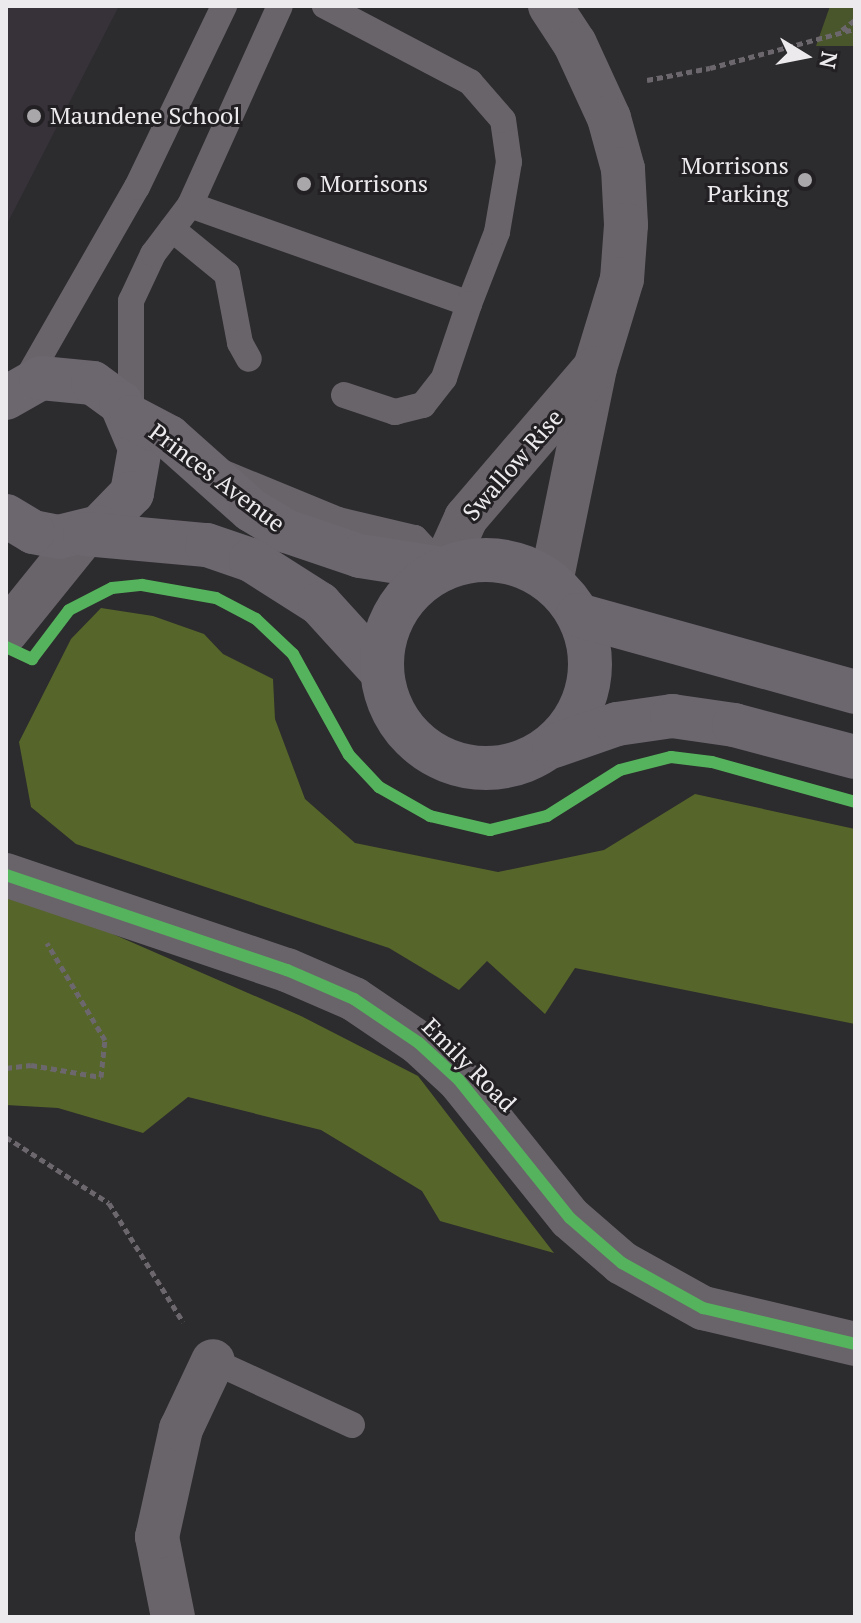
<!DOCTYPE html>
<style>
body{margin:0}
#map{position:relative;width:861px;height:1623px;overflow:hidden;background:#2c2b2d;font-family:"PT Serif",serif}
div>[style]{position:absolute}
.built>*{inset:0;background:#373139}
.green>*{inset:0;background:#49552a}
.forest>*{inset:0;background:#56652a}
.path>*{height:5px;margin-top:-2.5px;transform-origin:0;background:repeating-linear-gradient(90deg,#6c676d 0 6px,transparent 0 10px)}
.lane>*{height:26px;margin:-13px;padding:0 13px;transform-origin:13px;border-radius:13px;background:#69646a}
.street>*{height:44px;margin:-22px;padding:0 22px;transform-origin:22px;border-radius:22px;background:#69646a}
.secondary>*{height:44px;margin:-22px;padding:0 22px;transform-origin:22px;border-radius:22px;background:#6c666e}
.secondary>.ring{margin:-22px;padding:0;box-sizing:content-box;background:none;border:44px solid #6c666e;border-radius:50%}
.cycleway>*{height:12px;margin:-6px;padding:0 6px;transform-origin:6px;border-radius:6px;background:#56b35d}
.dots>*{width:22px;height:22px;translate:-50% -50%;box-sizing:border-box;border:4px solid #232024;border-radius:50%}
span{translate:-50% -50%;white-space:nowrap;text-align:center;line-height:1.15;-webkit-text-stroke:6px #232024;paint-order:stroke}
.poi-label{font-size:24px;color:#eceaed}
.left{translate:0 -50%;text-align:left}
.right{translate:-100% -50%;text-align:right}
.street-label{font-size:24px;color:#eceaed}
.frame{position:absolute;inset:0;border:8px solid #eceaed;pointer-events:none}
.north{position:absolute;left:765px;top:16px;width:80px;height:80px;-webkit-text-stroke:6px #232024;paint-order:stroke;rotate:100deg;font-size:22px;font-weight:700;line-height:32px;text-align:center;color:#eceaed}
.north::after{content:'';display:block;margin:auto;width:28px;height:36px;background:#eceaed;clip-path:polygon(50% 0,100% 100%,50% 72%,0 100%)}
</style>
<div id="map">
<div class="built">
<div style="clip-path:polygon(6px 6px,119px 6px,6px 226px)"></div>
</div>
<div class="green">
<div style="clip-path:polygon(830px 6px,855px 6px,855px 46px,816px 46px)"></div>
</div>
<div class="forest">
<div style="clip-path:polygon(101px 608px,153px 616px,204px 634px,223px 654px,273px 679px,275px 719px,305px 799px,355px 843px,498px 872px,604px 850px,695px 794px,855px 829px,855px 1024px,575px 968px,545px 1014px,487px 961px,459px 990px,389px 948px,76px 844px,31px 807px,19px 742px,71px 639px)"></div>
<div style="clip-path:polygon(6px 896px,28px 897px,301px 1016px,418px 1076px,554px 1253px,440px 1221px,422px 1191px,321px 1130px,188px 1097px,143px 1133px,58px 1108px,6px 1105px)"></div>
</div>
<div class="path">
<div style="left:842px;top:30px;width:16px;rotate:-38deg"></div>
<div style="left:647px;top:80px;width:64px;rotate:-10.8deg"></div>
<div style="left:710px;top:68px;width:150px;rotate:-15.1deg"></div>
<div style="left:6px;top:1068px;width:25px;rotate:-7deg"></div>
<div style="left:31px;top:1065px;width:71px;rotate:9.7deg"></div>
<div style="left:101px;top:1077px;width:37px;rotate:-84deg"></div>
<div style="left:105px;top:1040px;width:113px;rotate:-120.9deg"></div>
<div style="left:6px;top:1137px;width:122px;rotate:32.7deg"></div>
<div style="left:109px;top:1203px;width:140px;rotate:58.1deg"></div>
</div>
<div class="lane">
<div style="left:190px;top:205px;width:296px;rotate:19.5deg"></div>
<div style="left:469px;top:304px;width:77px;rotate:-68.7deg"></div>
<div style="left:497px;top:232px;width:71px;rotate:-80.3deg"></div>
<div style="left:509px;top:162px;width:42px;rotate:-98.1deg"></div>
<div style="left:503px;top:120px;width:50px;rotate:-131deg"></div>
<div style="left:470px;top:82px;width:164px;rotate:-152.3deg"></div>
<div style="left:172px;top:229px;width:71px;rotate:39.3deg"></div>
<div style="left:227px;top:274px;width:70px;rotate:79.3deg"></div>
<div style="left:240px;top:343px;width:18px;rotate:61deg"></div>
<div style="left:24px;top:384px;width:227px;rotate:-60.2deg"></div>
<div style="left:137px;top:187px;width:201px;rotate:-64.3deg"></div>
<div style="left:344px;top:395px;width:54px;rotate:18.4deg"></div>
<div style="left:395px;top:412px;width:29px;rotate:-14deg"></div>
<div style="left:423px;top:405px;width:34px;rotate:-52deg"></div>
<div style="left:444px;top:378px;width:78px;rotate:-71.3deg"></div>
<div style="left:131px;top:417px;width:116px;rotate:-90deg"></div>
<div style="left:131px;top:301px;width:52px;rotate:-64.9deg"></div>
<div style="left:153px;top:254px;width:61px;rotate:-52.9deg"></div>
<div style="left:190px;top:205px;width:218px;rotate:-65.7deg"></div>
<div style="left:224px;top:473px;width:123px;rotate:22.4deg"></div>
<div style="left:338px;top:520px;width:79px;rotate:13.2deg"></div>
<div style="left:415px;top:538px;width:41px;rotate:47deg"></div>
<div style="left:213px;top:1361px;width:153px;rotate:24.7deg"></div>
</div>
<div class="street">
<div style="left:550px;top:6px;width:45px;rotate:56.7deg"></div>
<div style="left:575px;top:44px;width:81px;rotate:65.3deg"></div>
<div style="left:609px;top:118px;width:53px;rotate:74.6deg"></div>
<div style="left:623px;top:169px;width:56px;rotate:86.9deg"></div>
<div style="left:626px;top:225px;width:54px;rotate:94.2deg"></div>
<div style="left:622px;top:279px;width:93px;rotate:106.9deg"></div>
<div style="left:595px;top:368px;width:218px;rotate:101.6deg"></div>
<div style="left:443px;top:569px;width:56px;rotate:-65.7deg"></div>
<div style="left:466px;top:518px;width:195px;rotate:-49.4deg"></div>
<div style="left:6px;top:632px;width:126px;rotate:-51.1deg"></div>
<div style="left:6px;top:875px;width:297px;rotate:18.7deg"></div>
<div style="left:287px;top:970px;width:73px;rotate:23.4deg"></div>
<div style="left:354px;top:999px;width:78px;rotate:34.1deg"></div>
<div style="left:419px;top:1043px;width:54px;rotate:42.8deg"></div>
<div style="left:459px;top:1080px;width:177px;rotate:51.2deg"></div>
<div style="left:570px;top:1218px;width:69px;rotate:40.9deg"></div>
<div style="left:622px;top:1263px;width:93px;rotate:29.1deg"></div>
<div style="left:703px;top:1308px;width:156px;rotate:13.3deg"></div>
<div style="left:173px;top:1617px;width:82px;rotate:-101.3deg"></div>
<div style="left:157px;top:1537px;width:111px;rotate:-77.5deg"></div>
<div style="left:181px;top:1429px;width:75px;rotate:-64.8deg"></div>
</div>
<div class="secondary">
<div style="left:6px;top:398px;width:40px;rotate:-29.7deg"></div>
<div style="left:41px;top:378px;width:52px;rotate:5.5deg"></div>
<div style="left:93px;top:383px;width:34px;rotate:36deg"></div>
<div style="left:121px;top:403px;width:49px;rotate:67.1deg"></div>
<div style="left:140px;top:448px;width:46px;rotate:100.1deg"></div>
<div style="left:132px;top:493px;width:47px;rotate:134.1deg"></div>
<div style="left:99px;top:527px;width:41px;rotate:166deg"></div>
<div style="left:59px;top:537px;width:26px;rotate:-169deg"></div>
<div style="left:33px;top:532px;width:31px;rotate:-149deg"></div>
<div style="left:131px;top:417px;width:43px;rotate:27.8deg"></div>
<div style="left:169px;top:437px;width:110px;rotate:41.7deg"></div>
<div style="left:251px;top:510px;width:41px;rotate:31deg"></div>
<div style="left:286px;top:531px;width:78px;rotate:18.7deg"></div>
<div style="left:360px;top:556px;width:84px;rotate:8.9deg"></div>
<div style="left:85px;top:534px;width:122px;rotate:5.2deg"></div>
<div style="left:207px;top:545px;width:46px;rotate:18.8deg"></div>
<div style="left:251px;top:560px;width:82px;rotate:32.5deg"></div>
<div style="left:320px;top:604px;width:91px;rotate:47.7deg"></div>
<div class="ring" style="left:382px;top:560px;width:164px;height:164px"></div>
<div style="left:578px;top:615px;width:288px;rotate:15.5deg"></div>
<div style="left:554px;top:746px;width:67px;rotate:-19.2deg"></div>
<div style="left:617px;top:724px;width:56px;rotate:-8.3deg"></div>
<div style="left:672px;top:716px;width:63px;rotate:8.3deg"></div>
<div style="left:734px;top:725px;width:125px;rotate:14.8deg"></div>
</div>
<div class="cycleway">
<div style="left:6px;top:647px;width:29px;rotate:25deg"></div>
<div style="left:32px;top:659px;width:61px;rotate:-52.9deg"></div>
<div style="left:69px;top:610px;width:48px;rotate:-27.1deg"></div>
<div style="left:112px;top:588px;width:30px;rotate:-6deg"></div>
<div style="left:142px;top:585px;width:75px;rotate:10deg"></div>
<div style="left:216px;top:598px;width:45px;rotate:27.7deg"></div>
<div style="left:256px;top:619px;width:51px;rotate:43.4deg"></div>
<div style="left:293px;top:654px;width:115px;rotate:61deg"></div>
<div style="left:349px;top:755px;width:44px;rotate:46.8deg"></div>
<div style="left:379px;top:787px;width:59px;rotate:29.6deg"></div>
<div style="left:430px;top:816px;width:62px;rotate:13.1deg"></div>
<div style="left:490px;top:830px;width:59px;rotate:-13.8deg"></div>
<div style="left:547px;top:816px;width:86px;rotate:-32.2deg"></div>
<div style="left:620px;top:770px;width:53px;rotate:-14.3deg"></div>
<div style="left:671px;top:757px;width:41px;rotate:7deg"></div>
<div style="left:712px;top:762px;width:148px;rotate:15.6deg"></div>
<div style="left:6px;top:875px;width:297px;rotate:18.7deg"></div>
<div style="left:287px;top:970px;width:73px;rotate:23.4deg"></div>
<div style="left:354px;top:999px;width:78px;rotate:34.1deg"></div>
<div style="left:419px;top:1043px;width:54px;rotate:42.8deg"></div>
<div style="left:459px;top:1080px;width:177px;rotate:51.2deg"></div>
<div style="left:570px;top:1218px;width:69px;rotate:40.9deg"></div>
<div style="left:622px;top:1263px;width:93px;rotate:29.1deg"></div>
<div style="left:703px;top:1308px;width:156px;rotate:13.3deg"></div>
</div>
<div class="dots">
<div style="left:34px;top:116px;background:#a9a7aa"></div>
<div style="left:805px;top:180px;background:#a9a7aa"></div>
<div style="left:304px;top:184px;background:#a9a7aa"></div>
</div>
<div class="poi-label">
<span class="left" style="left:50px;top:116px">Maundene School</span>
<span class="right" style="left:789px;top:180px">Morrisons<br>Parking</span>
<span class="left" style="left:320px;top:184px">Morrisons</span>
</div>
<div class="street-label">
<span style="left:513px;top:465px;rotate:-49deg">Swallow Rise</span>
<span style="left:217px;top:478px;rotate:37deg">Princes Avenue</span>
<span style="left:469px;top:1065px;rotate:45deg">Emily Road</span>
</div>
<div class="frame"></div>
<div class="north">N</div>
</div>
